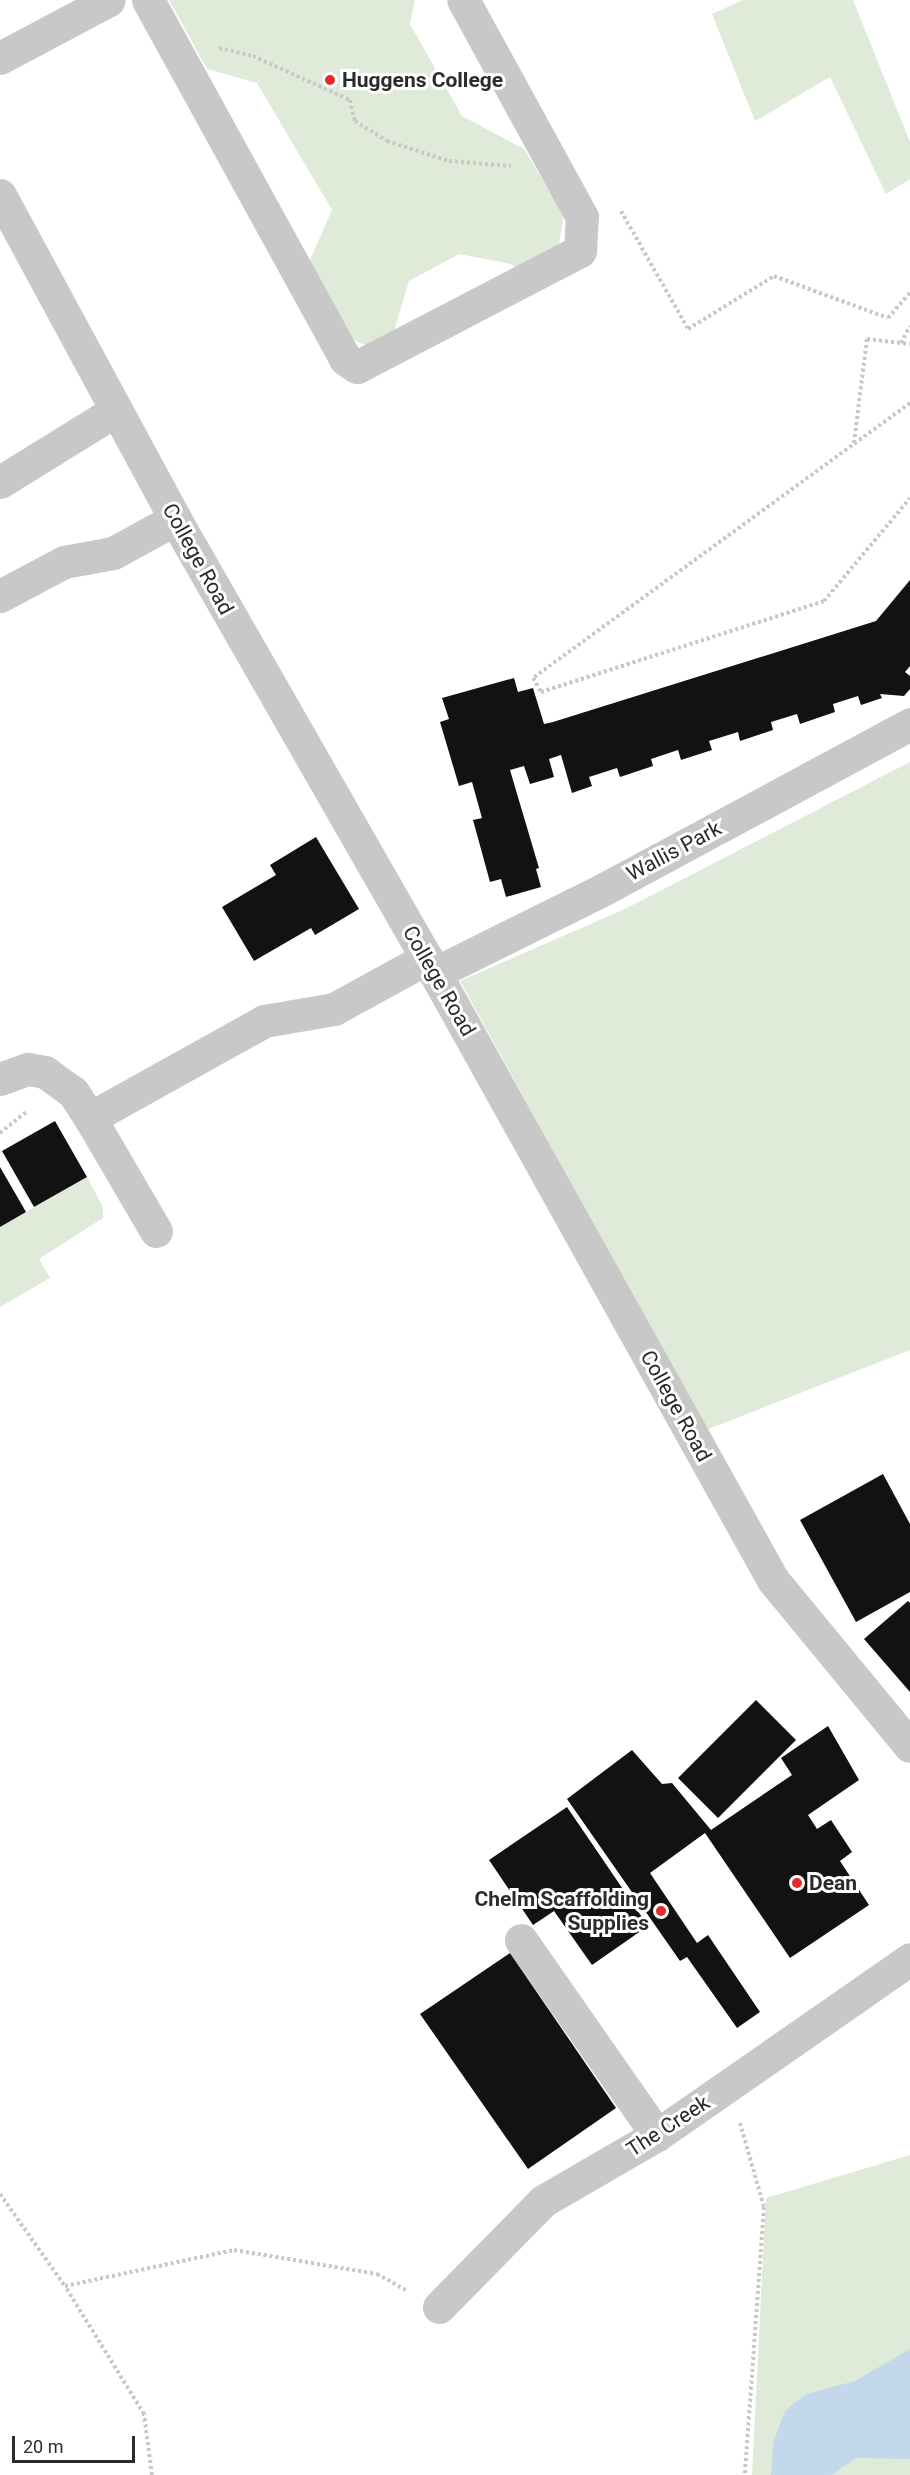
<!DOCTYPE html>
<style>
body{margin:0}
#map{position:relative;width:910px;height:2475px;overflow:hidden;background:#fff;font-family:Roboto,sans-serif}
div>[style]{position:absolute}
.green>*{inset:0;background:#e0ead8}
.water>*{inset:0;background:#c3d9eb}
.building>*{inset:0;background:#121212}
.path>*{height:4px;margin-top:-2px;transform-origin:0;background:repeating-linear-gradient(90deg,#c8c8c8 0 3px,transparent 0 6px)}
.minor>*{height:33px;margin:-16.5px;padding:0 16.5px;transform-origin:16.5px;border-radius:16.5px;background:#c8c8c8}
.dots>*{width:16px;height:16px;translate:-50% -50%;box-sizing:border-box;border:3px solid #fff;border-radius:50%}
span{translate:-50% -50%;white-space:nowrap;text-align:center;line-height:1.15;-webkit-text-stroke:6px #fff;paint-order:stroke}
.poi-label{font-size:21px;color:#2b2b2b;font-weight:700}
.left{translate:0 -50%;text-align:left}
.right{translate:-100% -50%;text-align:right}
.street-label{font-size:21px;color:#2b2b2b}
.scale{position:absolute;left:12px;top:2436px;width:123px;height:27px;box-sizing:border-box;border:3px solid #2b2b2b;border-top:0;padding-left:8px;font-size:18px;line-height:21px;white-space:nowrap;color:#2b2b2b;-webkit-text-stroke:4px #fff;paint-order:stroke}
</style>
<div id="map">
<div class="green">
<div style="clip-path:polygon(169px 0,415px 0,410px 24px,462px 116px,524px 149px,564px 215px,558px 249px,521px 273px,511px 264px,459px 254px,409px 281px,391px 341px,372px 348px,345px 336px,309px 262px,332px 210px,257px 83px,207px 69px)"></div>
<div style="clip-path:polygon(743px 0,853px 0,910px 142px,910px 179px,886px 194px,830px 77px,755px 121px,712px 14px)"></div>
<div style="clip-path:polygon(910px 762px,910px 1350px,706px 1430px,460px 981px,625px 909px)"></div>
<div style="clip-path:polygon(87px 1177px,103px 1207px,103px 1218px,39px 1259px,50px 1278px,0 1307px,0 1227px)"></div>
<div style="clip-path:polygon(910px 2155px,910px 2475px,752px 2475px,766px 2198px)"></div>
</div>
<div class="water">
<div style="clip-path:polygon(910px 2349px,910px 2459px,856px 2458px,831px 2475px,771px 2475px,773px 2443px,785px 2411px,806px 2394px,855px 2381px)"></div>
</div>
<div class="building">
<div style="clip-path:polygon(910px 580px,910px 666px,905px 672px,910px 676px,910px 689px,904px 696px,880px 694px,882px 698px,861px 705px,858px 696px,833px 704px,835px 712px,800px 724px,797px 714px,771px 722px,773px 730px,740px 741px,738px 732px,709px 741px,712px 750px,681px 760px,678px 750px,651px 759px,653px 766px,620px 777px,617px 768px,589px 777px,592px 786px,572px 793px,561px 755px,549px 759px,554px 777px,530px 784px,524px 766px,510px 770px,539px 868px,536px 869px,541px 887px,506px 897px,501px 879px,490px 882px,473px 820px,482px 818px,472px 782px,459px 786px,440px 722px,449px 719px,442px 698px,514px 678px,518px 692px,533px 688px,544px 724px,553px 722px,876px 621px)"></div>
<div style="clip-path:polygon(316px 837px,359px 909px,315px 935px,311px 928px,254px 961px,222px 907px,276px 875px,270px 865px)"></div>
<div style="clip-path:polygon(55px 1121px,87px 1177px,34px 1207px,2px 1151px)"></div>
<div style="clip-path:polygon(0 1167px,26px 1212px,0 1227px)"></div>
<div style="clip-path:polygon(883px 1474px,910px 1524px,910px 1592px,856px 1622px,800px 1520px)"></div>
<div style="clip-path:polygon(908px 1601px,910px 1603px,910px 1692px,864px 1639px)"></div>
<div style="clip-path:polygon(756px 1700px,796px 1740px,718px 1818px,678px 1778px)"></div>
<div style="clip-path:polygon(828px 1726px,859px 1780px,808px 1815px,817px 1829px,831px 1820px,852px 1852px,840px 1861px,869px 1905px,790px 1958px,705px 1833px,650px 1873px,697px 1943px,708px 1935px,760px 2012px,737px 2028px,687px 1957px,680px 1961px,567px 1799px,632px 1750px,662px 1784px,672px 1783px,711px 1830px,792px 1775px,781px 1758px)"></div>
<div style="clip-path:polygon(567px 1807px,648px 1926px,592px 1965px,554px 1911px,533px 1925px,489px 1860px)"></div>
<div style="clip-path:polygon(510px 1953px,616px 2108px,528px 2169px,420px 2014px)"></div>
</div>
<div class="path">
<div style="left:219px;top:48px;width:35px;rotate:13deg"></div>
<div style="left:253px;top:56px;width:107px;rotate:24.4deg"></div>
<div style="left:350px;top:100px;width:22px;rotate:77deg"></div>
<div style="left:355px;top:121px;width:38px;rotate:32deg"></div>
<div style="left:387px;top:141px;width:65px;rotate:17.9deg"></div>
<div style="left:449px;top:161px;width:62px;rotate:4.6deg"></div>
<div style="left:621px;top:211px;width:136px;rotate:60.4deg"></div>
<div style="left:688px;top:329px;width:101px;rotate:-31.6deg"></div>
<div style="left:774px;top:276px;width:121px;rotate:20.2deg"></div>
<div style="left:888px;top:318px;width:33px;rotate:-49deg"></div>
<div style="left:901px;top:343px;width:19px;rotate:-62deg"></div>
<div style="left:910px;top:403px;width:467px;rotate:143.9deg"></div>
<div style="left:533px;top:678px;width:16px;rotate:60deg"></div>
<div style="left:541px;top:692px;width:297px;rotate:-17.8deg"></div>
<div style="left:824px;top:601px;width:134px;rotate:-50.1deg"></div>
<div style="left:854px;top:443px;width:105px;rotate:-82.9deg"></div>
<div style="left:867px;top:339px;width:43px;rotate:6.6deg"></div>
<div style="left:0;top:1133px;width:35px;rotate:-39deg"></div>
<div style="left:740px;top:2123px;width:87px;rotate:74.1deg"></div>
<div style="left:764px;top:2207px;width:269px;rotate:94.1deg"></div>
<div style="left:0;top:2194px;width:113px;rotate:54.8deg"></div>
<div style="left:152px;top:2475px;width:62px;rotate:-97.5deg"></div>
<div style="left:144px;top:2414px;width:150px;rotate:-121.7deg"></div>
<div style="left:65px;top:2286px;width:173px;rotate:-12deg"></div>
<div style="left:234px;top:2250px;width:145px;rotate:9.5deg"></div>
<div style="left:377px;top:2274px;width:33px;rotate:29deg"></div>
</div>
<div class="minor">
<div style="left:148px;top:0;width:409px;rotate:61.2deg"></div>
<div style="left:345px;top:359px;width:14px;rotate:34deg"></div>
<div style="left:357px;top:367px;width:251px;rotate:-27.5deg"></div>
<div style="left:580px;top:251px;width:34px;rotate:-87deg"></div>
<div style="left:582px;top:217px;width:247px;rotate:-118.7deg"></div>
<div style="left:0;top:58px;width:123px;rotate:-28deg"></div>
<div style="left:0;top:195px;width:368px;rotate:61.6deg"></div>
<div style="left:175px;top:519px;width:523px;rotate:60.2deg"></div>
<div style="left:435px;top:973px;width:695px;rotate:60.89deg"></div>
<div style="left:773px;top:1580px;width:215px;rotate:50.5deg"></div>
<div style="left:0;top:482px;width:135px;rotate:-31.7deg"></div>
<div style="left:0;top:596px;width:72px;rotate:-28deg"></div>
<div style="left:64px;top:562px;width:50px;rotate:-10.4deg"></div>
<div style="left:113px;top:553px;width:71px;rotate:-28.7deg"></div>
<div style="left:435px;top:973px;width:189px;rotate:-26.4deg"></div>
<div style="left:604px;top:889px;width:348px;rotate:-28.3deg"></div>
<div style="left:0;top:1079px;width:30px;rotate:-20deg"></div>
<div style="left:28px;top:1069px;width:17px;rotate:10deg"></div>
<div style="left:45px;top:1072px;width:34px;rotate:36deg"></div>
<div style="left:73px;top:1092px;width:31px;rotate:57deg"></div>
<div style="left:156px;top:1231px;width:131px;rotate:-120.3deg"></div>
<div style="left:90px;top:1118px;width:199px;rotate:-29.1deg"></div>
<div style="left:264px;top:1021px;width:71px;rotate:-9.7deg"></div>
<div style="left:334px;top:1009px;width:106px;rotate:-28.7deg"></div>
<div style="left:521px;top:1940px;width:238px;rotate:55.1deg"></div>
<div style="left:439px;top:2307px;width:148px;rotate:-45.5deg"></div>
<div style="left:543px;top:2201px;width:132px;rotate:-30.1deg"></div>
<div style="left:657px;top:2135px;width:308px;rotate:-34.8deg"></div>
</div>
<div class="dots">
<div style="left:330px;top:80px;background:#e7292a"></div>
<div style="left:797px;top:1883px;background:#e7292a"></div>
<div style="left:661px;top:1911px;background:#e7292a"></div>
</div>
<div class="poi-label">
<span class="left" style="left:342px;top:80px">Huggens College</span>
<span class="left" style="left:809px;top:1883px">Dean</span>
<span class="right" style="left:649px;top:1911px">Chelm Scaffolding<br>Supplies</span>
</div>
<div class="street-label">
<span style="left:198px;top:559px;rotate:61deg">College Road</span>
<span style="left:674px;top:851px;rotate:-28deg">Wallis Park</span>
<span style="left:439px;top:981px;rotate:60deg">College Road</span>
<span style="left:676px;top:1406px;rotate:61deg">College Road</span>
<span style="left:668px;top:2126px;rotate:-33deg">The Creek</span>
</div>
<div class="scale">20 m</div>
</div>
